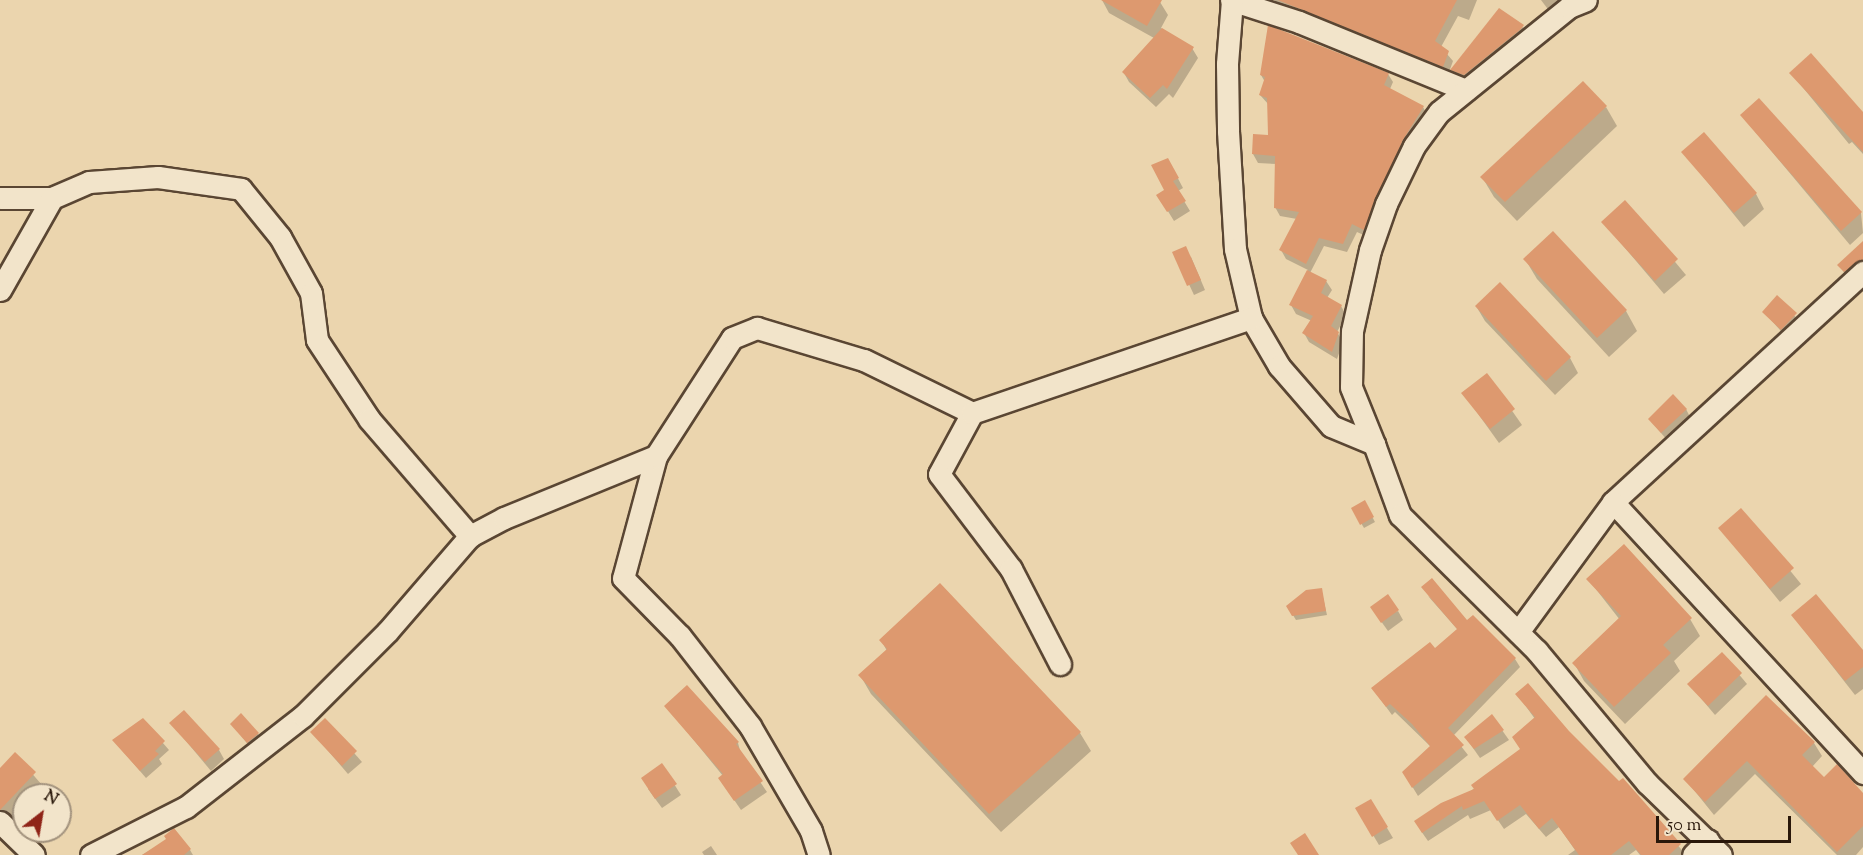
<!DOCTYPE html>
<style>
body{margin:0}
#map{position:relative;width:1863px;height:855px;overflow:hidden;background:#ebd5ae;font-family:"Sorts Mill Goudy",serif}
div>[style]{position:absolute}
.shadow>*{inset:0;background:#0003}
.building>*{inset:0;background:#dd996f}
.roads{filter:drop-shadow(2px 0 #5a4633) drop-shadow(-2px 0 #5a4633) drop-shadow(0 2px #5a4633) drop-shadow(0 -2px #5a4633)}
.minor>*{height:21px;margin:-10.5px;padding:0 10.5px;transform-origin:10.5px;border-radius:10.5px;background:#f2e4ca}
span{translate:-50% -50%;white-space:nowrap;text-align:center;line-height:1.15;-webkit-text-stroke:4.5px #f2e4ca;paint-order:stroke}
.north{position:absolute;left:12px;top:783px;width:60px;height:60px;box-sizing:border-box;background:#f2e4ca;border:2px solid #a2927d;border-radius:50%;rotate:31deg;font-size:16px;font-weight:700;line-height:24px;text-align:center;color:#29170a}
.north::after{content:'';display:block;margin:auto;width:21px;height:27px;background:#8f2418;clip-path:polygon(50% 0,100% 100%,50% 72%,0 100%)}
.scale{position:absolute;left:1656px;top:816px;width:135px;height:27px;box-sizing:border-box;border:3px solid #29170a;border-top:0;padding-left:8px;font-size:18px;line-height:21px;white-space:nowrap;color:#29170a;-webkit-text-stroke:4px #f2e4ca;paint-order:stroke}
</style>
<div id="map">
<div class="shadow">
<div style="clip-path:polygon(1102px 0,1160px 2px,1168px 15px,1161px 28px,1192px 48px,1198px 58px,1173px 98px,1169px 94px,1156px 107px,1129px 82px,1124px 73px,1154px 38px,1109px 13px)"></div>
<div style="clip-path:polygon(1274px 0,1300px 0,1297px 15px,1285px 11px)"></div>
<div style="clip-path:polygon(1314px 0,1477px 0,1469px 20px,1458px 16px,1441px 47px,1453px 61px,1448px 75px,1315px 20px,1310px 12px)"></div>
<div style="clip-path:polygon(1541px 0,1571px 0,1550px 12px)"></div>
<div style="clip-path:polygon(1523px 27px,1528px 35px,1470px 84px,1457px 79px,1452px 70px)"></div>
<div style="clip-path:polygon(1791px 73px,1863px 116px,1863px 154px,1852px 142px,1849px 144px)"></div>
<div style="clip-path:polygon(1388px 74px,1393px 82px,1390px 89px,1423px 107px,1428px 116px,1368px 237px,1357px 232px,1347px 252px,1324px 246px,1310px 273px,1326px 281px,1332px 290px,1327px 298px,1341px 306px,1346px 315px,1337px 332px,1343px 342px,1337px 359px,1309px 342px,1304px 333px,1312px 321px,1296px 314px,1291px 305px,1308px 270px,1286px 259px,1281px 250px,1297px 219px,1280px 216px,1275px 207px,1277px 164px,1258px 163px,1253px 154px,1269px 137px,1269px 105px,1260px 95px,1265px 82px,1261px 75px)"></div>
<div style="clip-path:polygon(1606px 107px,1617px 126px,1517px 221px,1494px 197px,1482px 177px)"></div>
<div style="clip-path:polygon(1742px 116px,1861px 213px,1863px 233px,1850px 245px)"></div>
<div style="clip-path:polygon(1683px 152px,1756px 194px,1764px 209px,1744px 227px)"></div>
<div style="clip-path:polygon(1173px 169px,1183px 188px,1178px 191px,1190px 211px,1174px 221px,1158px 195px,1166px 191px)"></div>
<div style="clip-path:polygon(1625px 202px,1686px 275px,1664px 294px,1603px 222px)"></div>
<div style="clip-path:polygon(1863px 248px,1863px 274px,1850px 281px,1839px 265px)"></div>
<div style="clip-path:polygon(1174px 252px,1191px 257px,1205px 290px,1194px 295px)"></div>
<div style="clip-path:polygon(1525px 259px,1626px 311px,1637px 331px,1609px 357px,1537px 279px)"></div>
<div style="clip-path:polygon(1777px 297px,1802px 324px,1788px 339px,1764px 312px)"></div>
<div style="clip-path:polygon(1476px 306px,1570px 358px,1578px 373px,1555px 395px,1485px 321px)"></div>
<div style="clip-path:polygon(1487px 375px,1522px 425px,1499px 443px,1463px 393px)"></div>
<div style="clip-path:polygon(1686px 409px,1690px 417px,1667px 440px,1650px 420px)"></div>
<div style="clip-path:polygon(1364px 502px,1375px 522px,1364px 528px,1353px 509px)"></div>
<div style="clip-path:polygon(1741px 510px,1801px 584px,1780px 602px,1720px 528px)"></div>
<div style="clip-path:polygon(1588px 579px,1690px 619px,1700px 636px,1674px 661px,1680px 671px,1625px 724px,1584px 681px,1574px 663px,1620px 620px)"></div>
<div style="clip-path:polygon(1321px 589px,1327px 615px,1296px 620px,1288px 607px)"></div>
<div style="clip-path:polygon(1428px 596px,1515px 659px,1520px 667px,1453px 736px,1468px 755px,1418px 796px,1404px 773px,1431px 747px,1395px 712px,1392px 715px,1373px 689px,1435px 650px,1458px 630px)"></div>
<div style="clip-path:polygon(1398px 611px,1403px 620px,1388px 631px,1378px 617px)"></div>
<div style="clip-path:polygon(1793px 616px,1863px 653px,1863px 689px,1855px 695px)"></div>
<div style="clip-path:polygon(881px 640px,1080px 733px,1091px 751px,1001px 832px,871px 694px,860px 675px,887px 651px)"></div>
<div style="clip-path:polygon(1722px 654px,1747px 684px,1715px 715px,1689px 684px)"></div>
<div style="clip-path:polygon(687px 687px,738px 743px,741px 754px,767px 792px,741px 810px,726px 788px,723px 776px,666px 706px)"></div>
<div style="clip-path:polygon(1517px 694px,1619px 783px,1623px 780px,1686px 855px,1640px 855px,1636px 850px,1629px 855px,1568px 855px,1575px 850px,1559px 827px,1546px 837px,1526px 814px,1504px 829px,1491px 810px,1470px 819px,1468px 815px,1428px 841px,1421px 831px,1522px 750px,1535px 719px)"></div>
<div style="clip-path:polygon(1766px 697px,1814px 743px,1822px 756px,1812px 767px,1824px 779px,1863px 794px,1863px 847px,1856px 855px,1837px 855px,1755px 774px,1714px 815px,1685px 779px)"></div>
<div style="clip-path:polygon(1492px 716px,1509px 740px,1480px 758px,1466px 738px)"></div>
<div style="clip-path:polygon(143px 720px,169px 750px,159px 759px,162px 764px,146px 778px,114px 741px)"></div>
<div style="clip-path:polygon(325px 720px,362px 762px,348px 774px,312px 732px)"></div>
<div style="clip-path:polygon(171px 723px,219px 750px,224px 759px,211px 771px)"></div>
<div style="clip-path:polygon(232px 724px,258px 734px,264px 743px,254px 752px)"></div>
<div style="clip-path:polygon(15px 754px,42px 785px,33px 795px,24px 795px,24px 805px,10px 821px,0 824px,0 770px)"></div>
<div style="clip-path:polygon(662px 765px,681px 795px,662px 808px,648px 789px)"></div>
<div style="clip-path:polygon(1371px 801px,1393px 838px,1379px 845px,1357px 808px)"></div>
<div style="clip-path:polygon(167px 840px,190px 850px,193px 855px,142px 855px)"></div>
<div style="clip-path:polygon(711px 846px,717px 855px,704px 855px,702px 852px)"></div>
</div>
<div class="building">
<div style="clip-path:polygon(1101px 0,1162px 0,1147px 26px)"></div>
<div style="clip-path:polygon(1278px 0,1457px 0,1435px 41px,1449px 51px,1443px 67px)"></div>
<div style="clip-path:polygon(1499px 8px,1524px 25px,1521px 29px,1464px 75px,1450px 70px)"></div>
<div style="clip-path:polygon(1268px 25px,1389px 73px,1384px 85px,1424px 106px,1403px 140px,1364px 230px,1352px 224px,1343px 244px,1319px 238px,1306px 264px,1279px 250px,1299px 212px,1274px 208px,1275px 156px,1252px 154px,1253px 134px,1268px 135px,1267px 98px,1259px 95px,1265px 77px,1260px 75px)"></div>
<div style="clip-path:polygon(1162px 28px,1194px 47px,1167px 89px,1163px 85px,1150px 98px,1122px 72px)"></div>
<div style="clip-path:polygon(1811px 53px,1863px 112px,1863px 152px,1789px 73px)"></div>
<div style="clip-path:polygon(1583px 81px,1607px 106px,1505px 202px,1480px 177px)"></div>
<div style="clip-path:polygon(1759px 98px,1862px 212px,1841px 231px,1740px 115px)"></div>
<div style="clip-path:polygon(1704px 132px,1757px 193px,1734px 213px,1681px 152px)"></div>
<div style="clip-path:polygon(1168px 158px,1179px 178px,1173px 181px,1186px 201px,1167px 212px,1156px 195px,1164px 190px,1151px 165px)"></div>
<div style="clip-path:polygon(1625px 200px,1678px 259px,1655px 281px,1601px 222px)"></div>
<div style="clip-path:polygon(1553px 231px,1627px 310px,1597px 338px,1523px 259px)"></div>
<div style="clip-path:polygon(1863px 241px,1863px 260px,1844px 272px,1837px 265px)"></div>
<div style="clip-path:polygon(1186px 246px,1201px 280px,1187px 286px,1172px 252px)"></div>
<div style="clip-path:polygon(1307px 270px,1327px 280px,1321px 293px,1342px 305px,1331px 326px,1339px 332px,1332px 352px,1302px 333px,1313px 316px,1289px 305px)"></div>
<div style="clip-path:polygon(1500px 282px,1571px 357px,1546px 381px,1475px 306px)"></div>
<div style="clip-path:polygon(1777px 295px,1797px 313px,1781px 330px,1762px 312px)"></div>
<div style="clip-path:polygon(1487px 373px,1515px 409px,1490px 429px,1461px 393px)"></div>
<div style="clip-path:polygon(1673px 394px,1687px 409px,1661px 433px,1648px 419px)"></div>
<div style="clip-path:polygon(1365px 500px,1374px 517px,1360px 525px,1351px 508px)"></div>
<div style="clip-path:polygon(1741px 508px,1794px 568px,1770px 589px,1718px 528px)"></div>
<div style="clip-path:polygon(1624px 544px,1692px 618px,1663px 645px,1671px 653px,1614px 707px,1572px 663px,1621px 616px,1586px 579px)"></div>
<div style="clip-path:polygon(1432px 578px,1467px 620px,1473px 615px,1516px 658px,1448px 728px,1464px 745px,1412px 788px,1402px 772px,1430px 746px,1412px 724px,1390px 704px,1386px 707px,1371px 688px,1430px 642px,1435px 648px,1457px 629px,1421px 587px)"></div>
<div style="clip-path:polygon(940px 583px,1081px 732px,989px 814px,858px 675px,887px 649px,879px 640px)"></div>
<div style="clip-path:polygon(1322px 588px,1326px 611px,1292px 616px,1286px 606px,1306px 590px)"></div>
<div style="clip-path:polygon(1388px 594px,1399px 610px,1381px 623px,1370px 607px)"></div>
<div style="clip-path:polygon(1816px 594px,1863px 650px,1863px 667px,1845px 681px,1791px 615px)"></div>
<div style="clip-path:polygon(1722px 652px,1742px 673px,1708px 706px,1687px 684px)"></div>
<div style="clip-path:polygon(1528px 683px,1569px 731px,1619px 781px,1623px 778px,1681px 844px,1669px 855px,1641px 855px,1629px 841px,1611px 855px,1579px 855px,1552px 818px,1539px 829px,1520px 805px,1497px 821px,1484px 801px,1463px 810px,1462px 806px,1422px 833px,1414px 821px,1441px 803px,1474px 789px,1471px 785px,1520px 749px,1512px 737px,1535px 717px,1515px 694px)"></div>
<div style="clip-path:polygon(687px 685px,739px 742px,736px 744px,763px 781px,734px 801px,718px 778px,723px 774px,664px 706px)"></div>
<div style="clip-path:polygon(1766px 695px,1815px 742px,1802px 755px,1824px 777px,1837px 764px,1863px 793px,1863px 826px,1837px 852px,1747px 761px,1705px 802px,1683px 779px)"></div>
<div style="clip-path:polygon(184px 710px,220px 749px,205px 762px,169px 723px)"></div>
<div style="clip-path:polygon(241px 713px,259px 733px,247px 743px,230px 724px)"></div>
<div style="clip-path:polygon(1492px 714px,1504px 730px,1474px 749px,1464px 737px)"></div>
<div style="clip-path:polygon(143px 718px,165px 741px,155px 751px,159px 754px,140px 771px,112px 740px)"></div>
<div style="clip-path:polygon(325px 718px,357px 751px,342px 766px,310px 732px)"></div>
<div style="clip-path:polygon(15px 752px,36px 772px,0 810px,0 768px)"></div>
<div style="clip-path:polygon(662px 763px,677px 784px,655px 799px,641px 778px)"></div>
<div style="clip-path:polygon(1371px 799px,1388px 827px,1372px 837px,1355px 808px)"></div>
<div style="clip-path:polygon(174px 828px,191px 849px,184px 855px,142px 855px,166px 839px,164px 836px)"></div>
<div style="clip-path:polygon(1305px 833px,1319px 855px,1298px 855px,1290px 843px)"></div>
</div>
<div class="roads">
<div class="minor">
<div style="left:1231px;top:0;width:71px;rotate:17.9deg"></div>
<div style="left:1299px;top:22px;width:180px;rotate:22.2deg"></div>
<div style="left:1232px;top:0;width:64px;rotate:94.5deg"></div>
<div style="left:1227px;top:64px;width:67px;rotate:89.1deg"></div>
<div style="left:1228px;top:131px;width:118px;rotate:86.6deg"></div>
<div style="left:1235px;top:249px;width:71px;rotate:76.9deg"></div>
<div style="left:1251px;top:318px;width:56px;rotate:59.7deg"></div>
<div style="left:1279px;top:366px;width:79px;rotate:49.1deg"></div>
<div style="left:1331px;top:426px;width:47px;rotate:22.7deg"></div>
<div style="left:1374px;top:444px;width:76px;rotate:69.9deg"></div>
<div style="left:1400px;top:515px;width:193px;rotate:44.8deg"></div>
<div style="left:1537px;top:651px;width:172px;rotate:50.2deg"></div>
<div style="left:1647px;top:783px;width:103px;rotate:44.2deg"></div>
<div style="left:0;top:198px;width:52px"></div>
<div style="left:52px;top:198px;width:40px;rotate:-23.4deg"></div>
<div style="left:89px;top:182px;width:69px;rotate:-4.1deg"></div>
<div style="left:158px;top:177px;width:84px;rotate:8.2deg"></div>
<div style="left:241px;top:189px;width:62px;rotate:50.9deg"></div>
<div style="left:280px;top:237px;width:64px;rotate:61deg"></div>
<div style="left:311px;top:293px;width:47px;rotate:82.7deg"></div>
<div style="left:317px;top:340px;width:95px;rotate:56.6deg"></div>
<div style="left:369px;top:419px;width:155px;rotate:49.2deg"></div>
<div style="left:0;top:290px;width:106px;rotate:-60.5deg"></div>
<div style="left:972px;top:413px;width:69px;rotate:118.4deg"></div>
<div style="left:939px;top:474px;width:119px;rotate:52.8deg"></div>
<div style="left:1011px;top:569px;width:107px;rotate:62.7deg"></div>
<div style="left:1374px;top:444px;width:61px;rotate:-112deg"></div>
<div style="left:1351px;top:387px;width:56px;rotate:-89deg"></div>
<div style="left:1352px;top:331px;width:83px;rotate:-77.5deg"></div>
<div style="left:1370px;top:250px;width:49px;rotate:-70.8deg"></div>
<div style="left:1386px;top:204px;width:64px;rotate:-64.2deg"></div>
<div style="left:1414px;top:146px;width:42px;rotate:-53.7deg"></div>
<div style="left:1439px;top:112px;width:167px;rotate:-38.9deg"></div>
<div style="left:1569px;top:7px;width:18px;rotate:-22deg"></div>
<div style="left:656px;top:456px;width:126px;rotate:105.1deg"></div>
<div style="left:623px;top:578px;width:81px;rotate:45.5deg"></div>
<div style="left:680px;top:636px;width:114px;rotate:52.1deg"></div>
<div style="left:750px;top:726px;width:121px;rotate:59.8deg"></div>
<div style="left:811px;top:831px;width:25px;rotate:72deg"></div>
<div style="left:1613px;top:502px;width:340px;rotate:-42.6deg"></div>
<div style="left:1518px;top:632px;width:161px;rotate:-53.8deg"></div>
<div style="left:1613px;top:502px;width:369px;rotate:47.3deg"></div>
<div style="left:0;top:822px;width:47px;rotate:44.1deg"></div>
<div style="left:91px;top:855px;width:106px;rotate:-26.8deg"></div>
<div style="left:186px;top:807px;width:148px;rotate:-37.9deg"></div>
<div style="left:303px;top:716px;width:119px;rotate:-45deg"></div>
<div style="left:387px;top:632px;width:127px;rotate:-49.2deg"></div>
<div style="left:470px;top:536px;width:38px;rotate:-28deg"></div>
<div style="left:504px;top:518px;width:164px;rotate:-22.2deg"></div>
<div style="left:656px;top:456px;width:140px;rotate:-57.2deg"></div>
<div style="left:732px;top:338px;width:27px;rotate:-22deg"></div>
<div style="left:757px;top:328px;width:112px;rotate:16.7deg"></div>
<div style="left:864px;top:360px;width:120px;rotate:26.1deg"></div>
<div style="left:972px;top:413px;width:295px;rotate:-18.8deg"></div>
<div style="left:1693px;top:855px;width:21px;rotate:-45deg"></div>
</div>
</div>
<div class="north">N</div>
<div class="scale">50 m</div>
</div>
